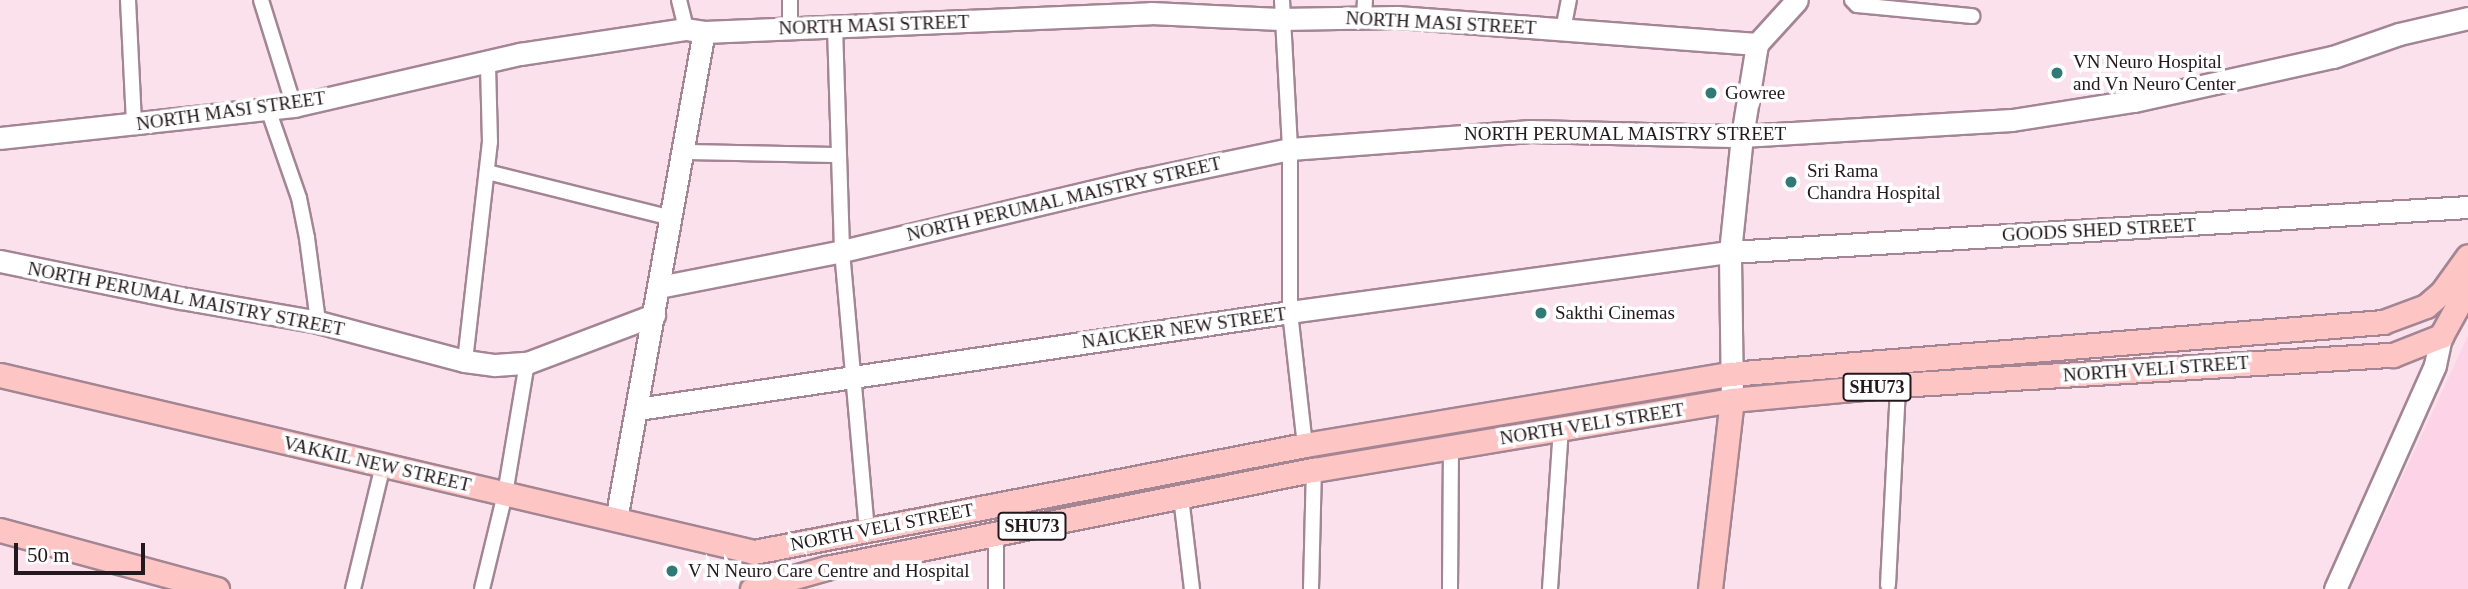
<!DOCTYPE html>
<style>
body{margin:0}
#map{position:relative;width:2468px;height:589px;overflow:hidden;background:#fbe1ec;font-family:"Times New Roman",serif}
div>[style]{position:absolute}
.built>*{inset:0;background:#fdd4e7}
.roads{filter:drop-shadow(2px 0 #a38593) drop-shadow(-2px 0 #a38593) drop-shadow(0 2px #a38593) drop-shadow(0 -2px #a38593)}
.street>*{height:14px;margin:-7px;padding:0 7px;transform-origin:7px;border-radius:7px;background:#fff}
.secondary>*{height:21px;margin:-10.5px;padding:0 10.5px;transform-origin:10.5px;border-radius:10.5px;background:#fff}
.primary>*{height:23px;margin:-11.5px;padding:0 11.5px;transform-origin:11.5px;border-radius:11.5px;background:#fdc5c4}
.dots>*{width:19px;height:19px;translate:-50% -50%;box-sizing:border-box;border:4px solid #fff;border-radius:50%}
span{translate:-50% -50%;white-space:nowrap;text-align:center;line-height:1.15;-webkit-text-stroke:7px #fff;paint-order:stroke}
.shield-label span{padding:2px 5px;background:#fff;border:2px solid;border-radius:5px;-webkit-text-stroke-width:0}
.shield-label{font-size:18px;color:#23181d;font-weight:700}
.street-label{font-size:19px;color:#23181d}
.poi-label{font-size:19px;color:#23181d}
.left{translate:0 -50%;text-align:left}
.scale{position:absolute;left:14px;top:543px;width:131px;height:32px;box-sizing:border-box;border:4px solid #23181d;border-top:0;padding-left:9px;font-size:21px;line-height:24px;white-space:nowrap;color:#23181d;-webkit-text-stroke:5px #fff;paint-order:stroke}
</style>
<div id="map">
<div class="built">
<div style="clip-path:polygon(2468px 335px,2468px 589px,2350px 589px,2465px 342px)"></div>
</div>
<div class="roads">
<div class="street">
<div style="left:128px;top:0;width:124px;rotate:87.2deg"></div>
<div style="left:261px;top:0;width:111px;rotate:72.7deg"></div>
<div style="left:679px;top:0;width:30px;rotate:76deg"></div>
<div style="left:1282px;top:0;width:149px;rotate:86.9deg"></div>
<div style="left:1290px;top:149px;width:163px;rotate:90deg"></div>
<div style="left:1290px;top:312px;width:134px;rotate:83.6deg"></div>
<div style="left:1852px;top:0;width:7px;rotate:45deg"></div>
<div style="left:1857px;top:5px;width:116px;rotate:5.5deg"></div>
<div style="left:1364px;top:18px;width:18px;rotate:-87deg"></div>
<div style="left:835px;top:27px;width:224px;rotate:88.2deg"></div>
<div style="left:842px;top:251px;width:280px;rotate:84.9deg"></div>
<div style="left:790px;top:29px;width:29px;rotate:-90deg"></div>
<div style="left:1563px;top:30px;width:31px;rotate:-79deg"></div>
<div style="left:268px;top:109px;width:94px;rotate:70.8deg"></div>
<div style="left:299px;top:198px;width:41px;rotate:78.7deg"></div>
<div style="left:307px;top:238px;width:85px;rotate:82.5deg"></div>
<div style="left:683px;top:152px;width:156px;rotate:1.1deg"></div>
<div style="left:487px;top:172px;width:191px;rotate:14deg"></div>
<div style="left:465px;top:361px;width:220px;rotate:-83.5deg"></div>
<div style="left:490px;top:142px;width:79px;rotate:-91.5deg"></div>
<div style="left:1181px;top:497px;width:93px;rotate:83.2deg"></div>
<div style="left:1888px;top:585px;width:200px;rotate:-87.1deg"></div>
<div style="left:353px;top:589px;width:128px;rotate:-76.4deg"></div>
<div style="left:482px;top:589px;width:98px;rotate:-76.4deg"></div>
<div style="left:505px;top:494px;width:133px;rotate:-80.5deg"></div>
<div style="left:996px;top:589px;width:55px;rotate:-90deg"></div>
<div style="left:1311px;top:589px;width:119px;rotate:-88.6deg"></div>
<div style="left:1450px;top:589px;width:142px;rotate:-89.6deg"></div>
<div style="left:1550px;top:589px;width:160px;rotate:-86.1deg"></div>
</div>
<div class="secondary">
<div style="left:1757px;top:44px;width:59px;rotate:-47.7deg"></div>
<div style="left:0;top:138px;width:296px;rotate:-6.2deg"></div>
<div style="left:294px;top:106px;width:232px;rotate:-13deg"></div>
<div style="left:520px;top:54px;width:168px;rotate:-8.6deg"></div>
<div style="left:686px;top:29px;width:18px;rotate:9deg"></div>
<div style="left:704px;top:32px;width:447px;rotate:-2.4deg"></div>
<div style="left:1151px;top:13px;width:129px;rotate:2.7deg"></div>
<div style="left:1280px;top:19px;width:117px;rotate:-1deg"></div>
<div style="left:1397px;top:17px;width:361px;rotate:4.3deg"></div>
<div style="left:0;top:261px;width:185px;rotate:11.6deg"></div>
<div style="left:181px;top:298px;width:139px;rotate:9.9deg"></div>
<div style="left:318px;top:322px;width:152px;rotate:14.9deg"></div>
<div style="left:465px;top:361px;width:30px;rotate:8deg"></div>
<div style="left:495px;top:365px;width:32px;rotate:-4deg"></div>
<div style="left:527px;top:363px;width:136px;rotate:-20.7deg"></div>
<div style="left:659px;top:287px;width:187px;rotate:-11.1deg"></div>
<div style="left:842px;top:251px;width:307px;rotate:-13.4deg"></div>
<div style="left:1141px;top:180px;width:152px;rotate:-11.8deg"></div>
<div style="left:1290px;top:149px;width:241px;rotate:-4.3deg"></div>
<div style="left:1530px;top:131px;width:212px;rotate:1.4deg"></div>
<div style="left:1742px;top:136px;width:270px;rotate:-3.4deg"></div>
<div style="left:2012px;top:120px;width:123px;rotate:-8.9deg"></div>
<div style="left:2134px;top:101px;width:204px;rotate:-12.5deg"></div>
<div style="left:2333px;top:57px;width:70px;rotate:-19.2deg"></div>
<div style="left:2399px;top:34px;width:71px;rotate:-13.1deg"></div>
<div style="left:1732px;top:400px;width:148px;rotate:-90.8deg"></div>
<div style="left:1730px;top:252px;width:117px;rotate:-84.1deg"></div>
<div style="left:1742px;top:136px;width:93px;rotate:-80.7deg"></div>
<div style="left:638px;top:409px;width:659px;rotate:-8.46deg"></div>
<div style="left:1290px;top:312px;width:444px;rotate:-7.8deg"></div>
<div style="left:1730px;top:252px;width:739px;rotate:-3.49deg"></div>
<div style="left:616px;top:520px;width:496px;rotate:-79.8deg"></div>
<div style="left:2335px;top:589px;width:245px;rotate:-65.9deg"></div>
<div style="left:2435px;top:365px;width:30px;rotate:-78deg"></div>
</div>
<div class="primary">
<div style="left:2441px;top:336px;width:56px;rotate:-61.1deg"></div>
<div style="left:0;top:375px;width:774px;rotate:13.21deg"></div>
<div style="left:754px;top:552px;width:561px;rotate:-10.99deg"></div>
<div style="left:1305px;top:445px;width:431px;rotate:-9.5deg"></div>
<div style="left:1730px;top:374px;width:655px;rotate:-4.55deg"></div>
<div style="left:2383px;top:322px;width:46px;rotate:-20.4deg"></div>
<div style="left:2426px;top:306px;width:21px;rotate:-41deg"></div>
<div style="left:2442px;top:292px;width:44px;rotate:-54.2deg"></div>
<div style="left:0;top:530px;width:225px;rotate:15.2deg"></div>
<div style="left:752px;top:589px;width:77px;rotate:-15.8deg"></div>
<div style="left:826px;top:568px;width:498px;rotate:-11.4deg"></div>
<div style="left:1314px;top:470px;width:424px;rotate:-9.5deg"></div>
<div style="left:1732px;top:400px;width:167px;rotate:-5.2deg"></div>
<div style="left:1898px;top:385px;width:496px;rotate:-3.5deg"></div>
<div style="left:2393px;top:355px;width:52px;rotate:-21.6deg"></div>
<div style="left:1710px;top:589px;width:190px;rotate:-83.4deg"></div>
</div>
</div>
<div class="dots">
<div style="left:2057px;top:73px;background:#317974"></div>
<div style="left:1711px;top:93px;background:#317974"></div>
<div style="left:1791px;top:182px;background:#317974"></div>
<div style="left:1541px;top:313px;background:#317974"></div>
<div style="left:672px;top:571px;background:#317974"></div>
</div>
<div class="shield-label">
<span style="left:1877px;top:387px">SHU73</span>
<span style="left:1032px;top:526px">SHU73</span>
</div>
<div class="street-label">
<span style="left:1441px;top:23px;rotate:3deg">NORTH MASI STREET</span>
<span style="left:874px;top:25px;rotate:-2deg">NORTH MASI STREET</span>
<span style="left:231px;top:111px;rotate:-8deg">NORTH MASI STREET</span>
<span style="left:1625px;top:134px">NORTH PERUMAL MAISTRY STREET</span>
<span style="left:1064px;top:199px;rotate:-13deg">NORTH PERUMAL MAISTRY STREET</span>
<span style="left:2099px;top:230px;rotate:-3deg">GOODS SHED STREET</span>
<span style="left:186px;top:299px;rotate:11deg">NORTH PERUMAL MAISTRY STREET</span>
<span style="left:1184px;top:328px;rotate:-8deg">NAICKER NEW STREET</span>
<span style="left:2156px;top:369px;rotate:-4deg">NORTH VELI STREET</span>
<span style="left:1592px;top:424px;rotate:-9deg">NORTH VELI STREET</span>
<span style="left:377px;top:464px;rotate:13deg">VAKKIL NEW STREET</span>
<span style="left:882px;top:527px;rotate:-11deg">NORTH VELI STREET</span>
</div>
<div class="poi-label">
<span class="left" style="left:2073px;top:73px">VN Neuro Hospital<br>and Vn Neuro Center</span>
<span class="left" style="left:1725px;top:93px">Gowree</span>
<span class="left" style="left:1807px;top:182px">Sri Rama<br>Chandra Hospital</span>
<span class="left" style="left:1555px;top:313px">Sakthi Cinemas</span>
<span class="left" style="left:688px;top:571px">V N Neuro Care Centre and Hospital</span>
</div>
<div class="scale">50 m</div>
</div>
